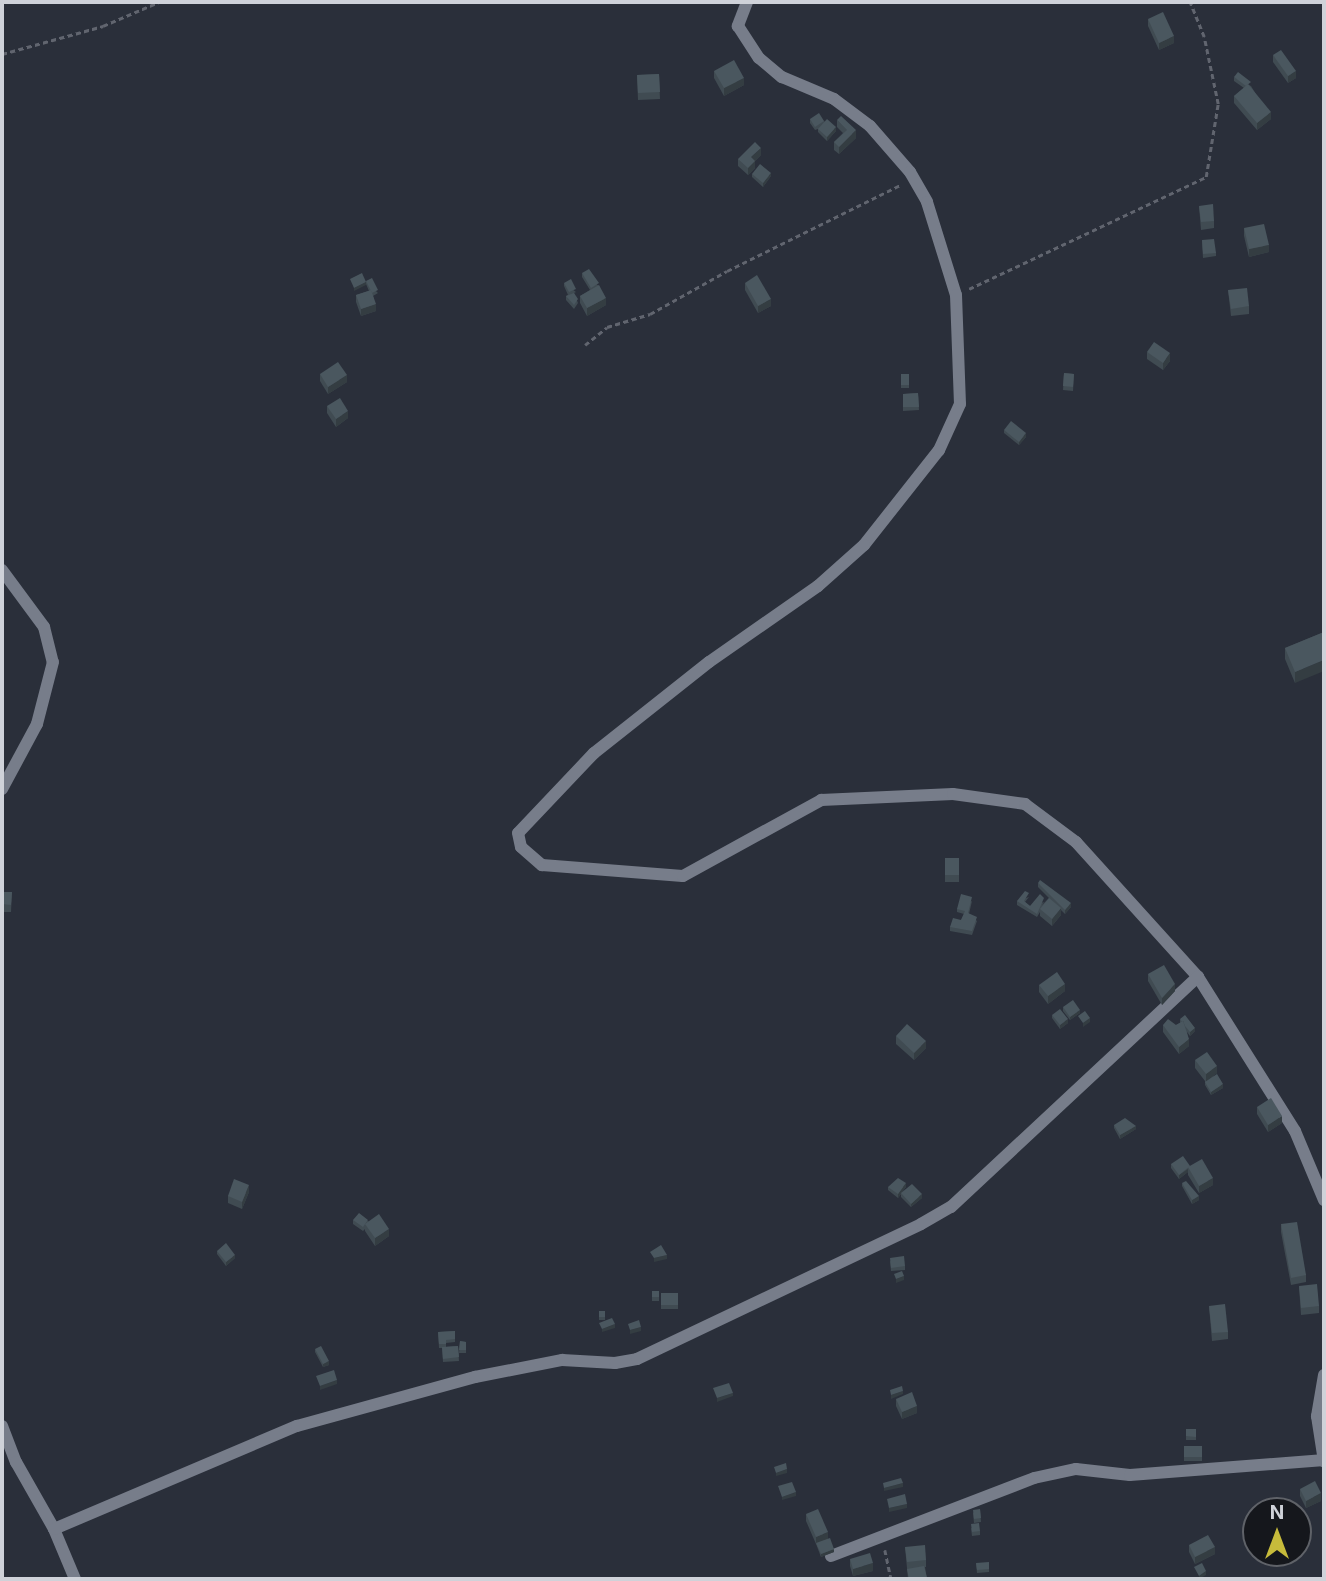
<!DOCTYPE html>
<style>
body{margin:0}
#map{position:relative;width:1326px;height:1581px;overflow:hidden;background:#2a2f3a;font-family:Inter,sans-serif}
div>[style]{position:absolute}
.path>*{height:2.5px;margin-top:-1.25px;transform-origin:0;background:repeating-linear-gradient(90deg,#61656f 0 5px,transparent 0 8.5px)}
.street>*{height:12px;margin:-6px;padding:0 6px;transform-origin:6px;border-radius:6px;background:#777d8a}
.wall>*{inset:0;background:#404b52}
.shaded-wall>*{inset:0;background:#343d42}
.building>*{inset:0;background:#4a575f}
span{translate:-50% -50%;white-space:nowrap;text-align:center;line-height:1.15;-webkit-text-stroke:7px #15171c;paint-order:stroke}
.frame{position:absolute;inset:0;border:4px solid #cfd2d9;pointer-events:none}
.north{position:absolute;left:1242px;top:1497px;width:70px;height:70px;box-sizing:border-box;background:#15171c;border:2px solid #5f6268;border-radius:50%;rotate:0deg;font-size:19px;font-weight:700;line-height:28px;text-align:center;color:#cfd2d9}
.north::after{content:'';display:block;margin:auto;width:24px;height:32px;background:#c7bb3b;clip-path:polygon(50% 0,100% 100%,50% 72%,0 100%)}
</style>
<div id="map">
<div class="path">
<div style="left:2px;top:54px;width:105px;rotate:-15.5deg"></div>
<div style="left:103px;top:26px;width:61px;rotate:-23.2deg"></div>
<div style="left:969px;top:289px;width:262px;rotate:-25.3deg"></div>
<div style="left:1206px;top:177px;width:74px;rotate:-80.7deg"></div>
<div style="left:1218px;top:104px;width:68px;rotate:-101.8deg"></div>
<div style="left:1204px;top:37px;width:38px;rotate:-112deg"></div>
<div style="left:585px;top:345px;width:28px;rotate:-39deg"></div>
<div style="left:607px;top:327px;width:45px;rotate:-16.8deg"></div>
<div style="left:650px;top:314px;width:88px;rotate:-29.2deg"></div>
<div style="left:727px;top:271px;width:195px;rotate:-26.4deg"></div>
<div style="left:885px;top:1550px;width:30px;rotate:78deg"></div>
</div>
<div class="street">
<div style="left:747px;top:2px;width:26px;rotate:111deg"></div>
<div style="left:738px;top:26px;width:38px;rotate:57deg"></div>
<div style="left:759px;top:58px;width:30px;rotate:40deg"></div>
<div style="left:782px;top:77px;width:56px;rotate:22.9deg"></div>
<div style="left:834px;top:99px;width:45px;rotate:36.9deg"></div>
<div style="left:870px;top:126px;width:61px;rotate:49deg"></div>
<div style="left:910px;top:172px;width:34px;rotate:60deg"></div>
<div style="left:927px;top:202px;width:97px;rotate:72.7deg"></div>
<div style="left:956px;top:295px;width:109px;rotate:87.9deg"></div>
<div style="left:960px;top:404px;width:51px;rotate:114.5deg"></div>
<div style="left:939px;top:450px;width:121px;rotate:128.3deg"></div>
<div style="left:864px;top:545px;width:62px;rotate:138.3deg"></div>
<div style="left:818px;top:586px;width:133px;rotate:145.1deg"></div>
<div style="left:709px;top:662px;width:147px;rotate:141.6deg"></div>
<div style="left:594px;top:753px;width:110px;rotate:133.5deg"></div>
<div style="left:518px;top:833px;width:14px;rotate:78deg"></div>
<div style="left:521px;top:847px;width:28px;rotate:41deg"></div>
<div style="left:542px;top:865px;width:141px;rotate:4.5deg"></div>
<div style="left:683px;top:876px;width:158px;rotate:-28.8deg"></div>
<div style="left:821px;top:800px;width:132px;rotate:-2.6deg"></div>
<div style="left:953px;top:794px;width:73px;rotate:7.9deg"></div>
<div style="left:1025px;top:804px;width:64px;rotate:36.7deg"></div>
<div style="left:1076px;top:842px;width:182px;rotate:47.9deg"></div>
<div style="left:1198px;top:977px;width:182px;rotate:57.8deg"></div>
<div style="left:1295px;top:1131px;width:75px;rotate:67.2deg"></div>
<div style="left:2px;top:570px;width:71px;rotate:53.6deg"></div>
<div style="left:44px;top:627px;width:36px;rotate:76deg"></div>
<div style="left:53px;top:662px;width:64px;rotate:104.5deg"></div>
<div style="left:37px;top:724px;width:74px;rotate:118.3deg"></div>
<div style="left:1324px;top:1375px;width:42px;rotate:99.7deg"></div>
<div style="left:1317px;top:1416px;width:46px;rotate:81.2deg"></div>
<div style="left:2px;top:1426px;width:39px;rotate:69deg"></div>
<div style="left:16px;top:1462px;width:77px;rotate:60.4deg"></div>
<div style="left:54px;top:1529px;width:54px;rotate:67.2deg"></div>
<div style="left:54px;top:1529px;width:264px;rotate:-23deg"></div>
<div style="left:297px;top:1426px;width:185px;rotate:-15.4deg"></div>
<div style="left:475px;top:1377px;width:89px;rotate:-11.1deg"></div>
<div style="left:562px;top:1360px;width:53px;rotate:3.2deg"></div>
<div style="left:615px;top:1363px;width:22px;rotate:-10deg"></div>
<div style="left:637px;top:1359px;width:314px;rotate:-25.4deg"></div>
<div style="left:921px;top:1224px;width:34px;rotate:-30deg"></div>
<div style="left:951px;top:1207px;width:338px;rotate:-43deg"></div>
<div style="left:831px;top:1556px;width:217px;rotate:-21deg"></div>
<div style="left:1034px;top:1478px;width:43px;rotate:-12.1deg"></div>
<div style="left:1076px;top:1469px;width:54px;rotate:6.3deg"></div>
<div style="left:1130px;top:1475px;width:195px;rotate:-4.4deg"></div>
</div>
<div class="wall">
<div style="clip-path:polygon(1148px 19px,1174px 43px,1159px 50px,1148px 26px)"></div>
<div style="clip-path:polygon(1273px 55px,1296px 78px,1288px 83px,1273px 62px)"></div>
<div style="clip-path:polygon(714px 71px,744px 85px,724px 96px,714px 78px)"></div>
<div style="clip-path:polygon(659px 74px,660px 99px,638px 100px,637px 75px)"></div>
<div style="clip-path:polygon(1234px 77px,1251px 86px,1271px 119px,1257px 130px,1234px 103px,1234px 96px,1244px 88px,1234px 81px)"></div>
<div style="clip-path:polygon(810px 119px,824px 121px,836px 131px,827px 141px,818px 132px,818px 129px,815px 130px,810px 123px)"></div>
<div style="clip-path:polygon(837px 120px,856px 138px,839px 154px,834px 150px,834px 142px,843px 133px,837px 127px)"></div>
<div style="clip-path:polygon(761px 155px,755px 161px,755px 168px,748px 175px,738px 166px,738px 159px)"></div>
<div style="clip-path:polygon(752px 174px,771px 176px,763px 187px,752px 177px)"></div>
<div style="clip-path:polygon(1199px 206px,1214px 221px,1214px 228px,1201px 230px)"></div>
<div style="clip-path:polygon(1244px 228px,1269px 252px,1249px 257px,1244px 236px)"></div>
<div style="clip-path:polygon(1202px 240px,1216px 253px,1216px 256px,1203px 258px)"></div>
<div style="clip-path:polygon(582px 273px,599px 286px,606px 305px,587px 316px,580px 303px,580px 296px,590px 290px,582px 277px)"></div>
<div style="clip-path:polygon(366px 281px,378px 293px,373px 296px,376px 311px,361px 316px,356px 302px,356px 295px,369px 291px,366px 284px)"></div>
<div style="clip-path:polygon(564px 283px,576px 292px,574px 293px,578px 303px,574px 309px,566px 300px,566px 296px,568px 295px,564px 286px)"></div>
<div style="clip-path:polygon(745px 283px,771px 306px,758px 313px,745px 290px)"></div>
<div style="clip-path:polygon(1228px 290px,1249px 306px,1249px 314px,1231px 316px)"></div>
<div style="clip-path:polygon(1147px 352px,1170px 361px,1163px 370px,1147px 359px)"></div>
<div style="clip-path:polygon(1064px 373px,1074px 374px,1073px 391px,1063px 390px)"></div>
<div style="clip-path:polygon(320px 374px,347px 382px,328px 394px,320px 381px)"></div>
<div style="clip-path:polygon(901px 374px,909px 374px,909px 388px,901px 388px)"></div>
<div style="clip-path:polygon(918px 393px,919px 410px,903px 411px,903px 394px)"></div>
<div style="clip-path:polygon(327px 406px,348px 418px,336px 427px,327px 413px)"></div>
<div style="clip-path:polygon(1004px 430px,1026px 437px,1019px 445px,1004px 433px)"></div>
<div style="clip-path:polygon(1324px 632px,1295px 683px,1285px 659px,1285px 648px)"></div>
<div style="clip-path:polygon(945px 858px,959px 858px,959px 882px,945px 882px)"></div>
<div style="clip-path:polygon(1038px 883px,1071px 907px,1065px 914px,1061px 910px,1061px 915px,1052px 926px,1040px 916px,1040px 912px,1037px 917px,1017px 905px,1017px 901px,1029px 897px,1025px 902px,1030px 906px,1044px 902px,1042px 905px,1049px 898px,1038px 887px)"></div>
<div style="clip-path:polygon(2px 892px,12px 892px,11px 912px,2px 912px)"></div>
<div style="clip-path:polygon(972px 901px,969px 914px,977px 921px,972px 935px,950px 931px,950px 927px,961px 920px,964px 914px,957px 912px,957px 909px)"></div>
<div style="clip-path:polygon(1148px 974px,1175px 991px,1162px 1005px,1148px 981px)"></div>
<div style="clip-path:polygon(1039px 985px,1065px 991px,1048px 1004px,1039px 992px)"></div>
<div style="clip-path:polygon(1063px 1007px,1080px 1013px,1070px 1020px,1063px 1011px)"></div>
<div style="clip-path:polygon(1052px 1015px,1068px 1023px,1060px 1029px,1052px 1018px)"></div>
<div style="clip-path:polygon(1180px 1019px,1195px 1031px,1190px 1036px,1187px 1032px,1189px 1046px,1179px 1054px,1163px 1032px,1163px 1025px,1176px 1025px,1180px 1023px)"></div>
<div style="clip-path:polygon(896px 1036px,926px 1048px,914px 1060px,896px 1044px)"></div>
<div style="clip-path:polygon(1195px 1060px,1217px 1073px,1213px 1076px,1223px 1088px,1211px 1095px,1205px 1085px,1205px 1081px,1195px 1068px)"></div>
<div style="clip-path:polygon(1257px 1107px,1282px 1123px,1268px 1132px,1257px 1114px)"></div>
<div style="clip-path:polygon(1114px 1125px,1136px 1129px,1120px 1139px,1114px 1128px)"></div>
<div style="clip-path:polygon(1171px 1164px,1190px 1166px,1213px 1185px,1199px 1193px,1188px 1175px,1188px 1172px,1179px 1179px,1171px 1168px)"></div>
<div style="clip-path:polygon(1182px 1183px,1199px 1200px,1192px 1204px,1182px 1186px)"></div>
<div style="clip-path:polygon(888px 1187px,906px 1187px,902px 1192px,922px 1198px,911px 1207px,901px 1197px,901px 1194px,898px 1198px,888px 1190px)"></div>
<div style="clip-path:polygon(249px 1192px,242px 1209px,228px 1203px,228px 1196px)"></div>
<div style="clip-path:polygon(353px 1220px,368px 1221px,389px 1236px,375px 1246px,365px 1231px,365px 1229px,363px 1231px,353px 1224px)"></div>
<div style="clip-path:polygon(1281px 1224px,1306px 1275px,1306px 1282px,1291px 1285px,1281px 1232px)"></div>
<div style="clip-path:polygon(217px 1251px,235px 1258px,226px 1266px,217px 1254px)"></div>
<div style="clip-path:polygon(890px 1261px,905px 1266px,905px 1270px,891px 1271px)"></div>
<div style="clip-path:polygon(1299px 1286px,1319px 1306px,1319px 1313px,1301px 1315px)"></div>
<div style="clip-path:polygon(652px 1291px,659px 1291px,659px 1301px,652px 1301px)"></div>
<div style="clip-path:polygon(661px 1293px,678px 1293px,678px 1309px,661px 1309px)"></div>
<div style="clip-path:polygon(1209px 1306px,1228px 1332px,1228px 1339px,1212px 1341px)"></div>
<div style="clip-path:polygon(599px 1311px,605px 1311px,605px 1320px,599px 1320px)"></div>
<div style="clip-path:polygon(455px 1331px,455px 1342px,446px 1343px,446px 1347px,458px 1346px,459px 1361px,443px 1362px,442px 1348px,439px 1348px,438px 1332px)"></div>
<div style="clip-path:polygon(460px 1341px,466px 1342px,466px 1353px,459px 1353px)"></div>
<div style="clip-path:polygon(315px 1349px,329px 1365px,323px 1367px,315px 1352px)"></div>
<div style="clip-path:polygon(896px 1399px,917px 1413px,902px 1419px,896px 1406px)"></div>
<div style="clip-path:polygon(1196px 1429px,1196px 1440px,1186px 1440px,1186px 1436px)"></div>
<div style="clip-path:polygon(1184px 1446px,1202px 1446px,1202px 1461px,1184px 1461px)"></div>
<div style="clip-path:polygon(1300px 1489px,1321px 1501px,1306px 1508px,1300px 1496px)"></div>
<div style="clip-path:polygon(980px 1509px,981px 1522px,974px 1523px,973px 1513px)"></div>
<div style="clip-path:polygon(806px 1514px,828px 1539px,834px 1552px,821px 1557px,816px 1544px,806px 1521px)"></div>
<div style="clip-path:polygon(971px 1528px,980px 1531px,980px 1535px,972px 1536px)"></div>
<div style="clip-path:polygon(1189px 1545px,1215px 1554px,1195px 1564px,1189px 1552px)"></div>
<div style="clip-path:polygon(905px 1547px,926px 1560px,926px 1567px,925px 1567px,927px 1579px,908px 1579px)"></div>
<div style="clip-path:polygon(850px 1559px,873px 1571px,853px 1576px,850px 1566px)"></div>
<div style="clip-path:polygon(976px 1563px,989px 1569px,989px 1572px,977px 1573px)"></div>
</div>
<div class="shaded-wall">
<div style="clip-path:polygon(1174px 36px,1174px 43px,1159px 50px,1159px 43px)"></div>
<div style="clip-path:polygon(1296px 71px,1296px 78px,1288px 83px,1288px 76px)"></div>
<div style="clip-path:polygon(744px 78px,744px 85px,724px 96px,724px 88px)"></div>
<div style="clip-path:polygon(1271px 112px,1271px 119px,1257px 130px,1257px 123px)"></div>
<div style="clip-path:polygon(836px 127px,836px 131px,827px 141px,827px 137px)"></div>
<div style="clip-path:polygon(856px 130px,856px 138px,839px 154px,839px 147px)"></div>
<div style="clip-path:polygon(761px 148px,761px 155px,755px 161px,755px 168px,748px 175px,748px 168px,751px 157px)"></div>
<div style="clip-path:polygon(771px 173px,771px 176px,763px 187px,763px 183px)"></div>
<div style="clip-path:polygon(1269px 245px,1269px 252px,1249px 257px,1249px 249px)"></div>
<div style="clip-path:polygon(366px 282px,366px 285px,354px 291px,354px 288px)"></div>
<div style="clip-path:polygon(606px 298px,606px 305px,587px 316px,587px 308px)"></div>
<div style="clip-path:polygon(771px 299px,771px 306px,758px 313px,758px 306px)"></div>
<div style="clip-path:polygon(376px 304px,376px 311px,361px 316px,361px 309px)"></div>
<div style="clip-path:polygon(1170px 353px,1170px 361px,1163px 370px,1163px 363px)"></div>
<div style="clip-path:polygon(347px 375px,347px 382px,328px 394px,328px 387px)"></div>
<div style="clip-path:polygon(348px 411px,348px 418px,336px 427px,336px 419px)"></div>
<div style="clip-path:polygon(1026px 433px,1026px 437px,1019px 445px,1019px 442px)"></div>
<div style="clip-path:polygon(1324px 660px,1324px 671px,1295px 683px,1295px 672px)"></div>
<div style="clip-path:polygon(1071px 903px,1071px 907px,1065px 914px,1065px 910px)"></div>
<div style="clip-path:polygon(1061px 908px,1061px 915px,1052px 926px,1052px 919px)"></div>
<div style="clip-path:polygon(1065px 984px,1065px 991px,1048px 1004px,1048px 996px)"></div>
<div style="clip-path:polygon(1175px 984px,1175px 991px,1162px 1005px,1162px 998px)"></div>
<div style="clip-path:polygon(1080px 1010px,1080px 1013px,1070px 1020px,1070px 1017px)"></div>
<div style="clip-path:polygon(1090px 1018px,1090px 1022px,1083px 1027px,1083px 1023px)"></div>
<div style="clip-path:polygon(1068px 1019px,1068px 1023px,1060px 1029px,1060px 1025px)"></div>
<div style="clip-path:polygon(1195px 1028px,1195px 1031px,1190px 1036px,1190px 1032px)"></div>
<div style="clip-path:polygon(1189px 1039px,1189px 1046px,1179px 1054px,1179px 1047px)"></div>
<div style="clip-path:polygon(926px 1041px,926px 1048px,914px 1060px,914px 1053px)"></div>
<div style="clip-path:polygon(1217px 1066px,1217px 1073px,1206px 1082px,1206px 1074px)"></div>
<div style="clip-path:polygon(1223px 1084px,1223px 1088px,1211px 1095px,1211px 1092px)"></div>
<div style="clip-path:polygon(1282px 1116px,1282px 1123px,1268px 1132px,1268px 1125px)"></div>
<div style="clip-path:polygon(1136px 1126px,1136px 1129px,1120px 1139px,1120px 1135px)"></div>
<div style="clip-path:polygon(1188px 1169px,1188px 1172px,1179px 1179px,1179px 1175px)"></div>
<div style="clip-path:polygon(1213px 1178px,1213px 1185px,1199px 1193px,1199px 1186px)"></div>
<div style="clip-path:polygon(906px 1183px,906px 1187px,898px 1198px,898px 1194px)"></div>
<div style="clip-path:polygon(249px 1185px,249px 1192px,242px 1209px,242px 1202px)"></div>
<div style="clip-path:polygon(922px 1194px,922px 1198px,911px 1207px,911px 1204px)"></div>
<div style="clip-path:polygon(1199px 1196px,1199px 1200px,1192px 1204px,1192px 1200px)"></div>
<div style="clip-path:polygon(389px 1229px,389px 1236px,375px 1246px,375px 1238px)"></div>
<div style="clip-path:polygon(235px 1255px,235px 1258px,226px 1266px,226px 1262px)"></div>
<div style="clip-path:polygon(667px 1255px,667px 1259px,654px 1262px,654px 1258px)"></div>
<div style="clip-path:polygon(904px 1276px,904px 1280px,896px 1283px,896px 1279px)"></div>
<div style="clip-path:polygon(615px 1324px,615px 1328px,602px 1332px,602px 1329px)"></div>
<div style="clip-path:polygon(641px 1327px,641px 1331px,630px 1334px,630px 1330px)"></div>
<div style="clip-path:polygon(329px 1361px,329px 1365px,323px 1367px,323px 1364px)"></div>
<div style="clip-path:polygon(337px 1380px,337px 1384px,320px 1390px,320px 1386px)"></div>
<div style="clip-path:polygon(903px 1391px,903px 1394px,891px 1399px,891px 1395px)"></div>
<div style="clip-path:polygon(733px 1393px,733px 1396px,717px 1402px,717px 1398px)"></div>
<div style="clip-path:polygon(917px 1406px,917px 1413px,902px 1419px,902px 1412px)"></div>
<div style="clip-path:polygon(787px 1469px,787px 1473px,776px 1476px,776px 1473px)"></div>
<div style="clip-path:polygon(903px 1483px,903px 1487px,884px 1491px,884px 1488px)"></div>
<div style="clip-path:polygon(796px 1492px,796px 1496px,782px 1500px,782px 1497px)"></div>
<div style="clip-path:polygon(1321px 1493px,1321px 1501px,1306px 1508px,1306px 1501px)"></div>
<div style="clip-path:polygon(907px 1504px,907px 1508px,889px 1512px,889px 1508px)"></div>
<div style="clip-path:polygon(828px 1532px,828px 1539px,816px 1544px,816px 1537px)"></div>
<div style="clip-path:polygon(1215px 1547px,1215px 1554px,1195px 1564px,1195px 1557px)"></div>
<div style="clip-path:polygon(834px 1549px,834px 1552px,821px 1557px,821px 1554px)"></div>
<div style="clip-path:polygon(873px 1563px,873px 1571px,853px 1576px,853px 1569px)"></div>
<div style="clip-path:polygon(1206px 1571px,1206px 1575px,1199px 1579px,1199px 1576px)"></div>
</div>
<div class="building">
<div style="clip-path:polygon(1163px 12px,1174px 36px,1159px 43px,1148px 19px)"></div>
<div style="clip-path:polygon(1281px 50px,1296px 71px,1288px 76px,1273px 55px)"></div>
<div style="clip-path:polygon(734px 60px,744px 78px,724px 88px,714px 71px)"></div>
<div style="clip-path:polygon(1238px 72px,1251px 82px,1246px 86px,1234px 77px)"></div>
<div style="clip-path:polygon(659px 74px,660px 92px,638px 93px,637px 75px)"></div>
<div style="clip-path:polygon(1248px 84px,1271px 112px,1257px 123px,1234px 96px)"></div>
<div style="clip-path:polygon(819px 113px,824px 121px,815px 127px,810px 119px)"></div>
<div style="clip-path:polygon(841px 116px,856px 130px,839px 147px,834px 142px,847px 130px,837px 120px)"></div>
<div style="clip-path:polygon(827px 119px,836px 127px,827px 137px,818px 129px)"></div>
<div style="clip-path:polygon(755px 142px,761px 148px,751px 157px,755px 161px,748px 168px,738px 159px)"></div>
<div style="clip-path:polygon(760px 164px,771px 173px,763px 183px,752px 174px)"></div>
<div style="clip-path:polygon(1213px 204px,1214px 221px,1201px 222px,1199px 206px)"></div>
<div style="clip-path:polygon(1264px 224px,1269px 245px,1249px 249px,1244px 228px)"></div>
<div style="clip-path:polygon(1214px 239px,1216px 253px,1203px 254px,1202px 240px)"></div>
<div style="clip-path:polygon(589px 269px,599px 283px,591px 288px,582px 273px)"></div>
<div style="clip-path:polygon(362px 273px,366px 282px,354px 288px,350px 279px)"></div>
<div style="clip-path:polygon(757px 275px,771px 299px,758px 306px,745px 283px)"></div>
<div style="clip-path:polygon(372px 278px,378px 290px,372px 293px,366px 281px)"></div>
<div style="clip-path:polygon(571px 279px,576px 289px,569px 292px,564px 283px)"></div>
<div style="clip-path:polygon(599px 285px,606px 298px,587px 308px,580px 296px)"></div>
<div style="clip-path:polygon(1247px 288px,1249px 306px,1231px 309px,1228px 290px)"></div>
<div style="clip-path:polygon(371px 290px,376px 304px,361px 309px,356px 295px)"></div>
<div style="clip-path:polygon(574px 293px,578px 299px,574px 305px,566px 296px)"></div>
<div style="clip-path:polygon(1154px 342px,1170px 353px,1163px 363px,1147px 352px)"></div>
<div style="clip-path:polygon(338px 362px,347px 375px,328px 387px,320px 374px)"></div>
<div style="clip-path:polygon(1064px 373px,1074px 374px,1073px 387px,1063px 386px)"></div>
<div style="clip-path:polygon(901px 374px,909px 374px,909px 385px,901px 385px)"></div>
<div style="clip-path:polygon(918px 393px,919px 407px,903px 407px,903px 394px)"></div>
<div style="clip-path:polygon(340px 398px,348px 411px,336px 419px,327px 406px)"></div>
<div style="clip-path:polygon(1011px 421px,1026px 433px,1019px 442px,1004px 430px)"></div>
<div style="clip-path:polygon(1324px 632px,1324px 660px,1295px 672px,1285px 648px)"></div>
<div style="clip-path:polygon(945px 858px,959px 858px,959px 875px,945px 875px)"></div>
<div style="clip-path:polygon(1040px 880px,1071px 903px,1065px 910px,1038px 883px)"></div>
<div style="clip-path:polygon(1025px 891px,1029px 893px,1024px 901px,1030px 906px,1040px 894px,1044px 898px,1037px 914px,1017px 901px)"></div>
<div style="clip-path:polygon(2px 892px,12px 892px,11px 905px,2px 904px)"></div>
<div style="clip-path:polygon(961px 894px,972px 897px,968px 913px,977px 917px,972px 931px,950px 927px,953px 918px,961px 920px,965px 911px,957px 909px)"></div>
<div style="clip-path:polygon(1049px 898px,1061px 908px,1052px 919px,1040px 909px)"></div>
<div style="clip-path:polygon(1164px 965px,1175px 984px,1162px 998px,1148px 974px)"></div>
<div style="clip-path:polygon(1057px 972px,1065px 984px,1048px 996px,1039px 985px)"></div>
<div style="clip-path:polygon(1073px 1000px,1080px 1010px,1070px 1017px,1063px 1007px)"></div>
<div style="clip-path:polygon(1060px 1009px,1068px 1019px,1060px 1025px,1052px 1015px)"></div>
<div style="clip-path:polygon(1085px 1011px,1090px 1018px,1083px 1023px,1078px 1016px)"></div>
<div style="clip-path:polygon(1185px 1015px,1195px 1028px,1190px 1032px,1185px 1026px,1183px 1021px,1182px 1022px,1180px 1019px)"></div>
<div style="clip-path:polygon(1168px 1019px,1176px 1025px,1183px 1021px,1189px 1039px,1179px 1047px,1163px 1025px)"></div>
<div style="clip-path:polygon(907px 1024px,926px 1041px,914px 1053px,896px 1036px)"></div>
<div style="clip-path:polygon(1207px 1052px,1217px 1066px,1206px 1074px,1195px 1060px)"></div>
<div style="clip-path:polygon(1217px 1074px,1223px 1084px,1211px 1092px,1205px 1082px)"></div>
<div style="clip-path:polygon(1271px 1098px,1282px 1116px,1268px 1125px,1257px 1107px)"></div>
<div style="clip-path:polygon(1125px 1118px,1136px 1126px,1120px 1135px,1114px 1125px)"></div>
<div style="clip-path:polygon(1183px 1156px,1190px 1166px,1179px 1175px,1171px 1164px)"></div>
<div style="clip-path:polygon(1202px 1159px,1213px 1178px,1199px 1186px,1188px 1167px)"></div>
<div style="clip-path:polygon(898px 1178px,906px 1183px,898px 1194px,888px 1187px)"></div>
<div style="clip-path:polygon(234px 1179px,249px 1185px,242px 1202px,228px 1196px)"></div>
<div style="clip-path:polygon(1186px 1181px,1199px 1196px,1192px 1200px,1182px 1183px)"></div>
<div style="clip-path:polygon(912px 1184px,922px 1194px,911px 1204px,901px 1193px)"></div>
<div style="clip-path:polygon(359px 1213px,368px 1220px,365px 1224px,363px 1227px,353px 1220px)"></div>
<div style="clip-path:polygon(379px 1214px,389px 1229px,375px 1238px,365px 1224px)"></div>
<div style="clip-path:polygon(1297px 1222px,1306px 1275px,1291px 1278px,1281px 1224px)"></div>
<div style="clip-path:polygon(226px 1243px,235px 1255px,226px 1262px,217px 1251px)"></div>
<div style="clip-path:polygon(661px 1245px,667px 1255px,654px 1258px,650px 1252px)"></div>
<div style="clip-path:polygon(904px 1256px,905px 1266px,891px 1268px,890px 1258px)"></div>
<div style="clip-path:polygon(902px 1271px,904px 1276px,896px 1279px,894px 1274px)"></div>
<div style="clip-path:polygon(1317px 1284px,1319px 1306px,1301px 1308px,1299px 1286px)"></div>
<div style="clip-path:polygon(652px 1291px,659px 1291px,659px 1297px,652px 1297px)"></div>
<div style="clip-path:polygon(661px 1293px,678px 1293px,678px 1305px,661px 1305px)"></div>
<div style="clip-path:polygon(1225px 1304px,1228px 1332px,1212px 1333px,1209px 1306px)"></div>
<div style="clip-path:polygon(599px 1311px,605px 1311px,605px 1317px,599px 1317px)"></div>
<div style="clip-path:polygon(612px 1318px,615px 1324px,602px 1329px,599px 1323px)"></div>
<div style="clip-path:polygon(639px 1320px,641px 1327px,630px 1330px,628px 1324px)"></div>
<div style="clip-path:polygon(455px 1331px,455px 1339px,446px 1340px,446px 1344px,439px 1344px,438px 1332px)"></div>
<div style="clip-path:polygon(460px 1341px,466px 1342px,466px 1350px,459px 1350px)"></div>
<div style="clip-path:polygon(321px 1346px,329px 1361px,323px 1364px,315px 1349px)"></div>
<div style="clip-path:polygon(458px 1346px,459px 1357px,443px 1359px,442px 1347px)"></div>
<div style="clip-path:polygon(334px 1370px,337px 1380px,320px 1386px,316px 1376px)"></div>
<div style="clip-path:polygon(729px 1383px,733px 1393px,717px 1398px,713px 1388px)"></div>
<div style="clip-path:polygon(902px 1386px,903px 1391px,891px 1395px,890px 1390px)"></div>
<div style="clip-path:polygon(912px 1392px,917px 1406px,902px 1412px,896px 1399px)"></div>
<div style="clip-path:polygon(1186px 1429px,1196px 1429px,1196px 1437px,1186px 1436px)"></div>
<div style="clip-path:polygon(1184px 1446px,1202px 1446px,1202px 1457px,1184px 1457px)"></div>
<div style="clip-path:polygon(786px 1463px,787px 1469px,776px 1473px,774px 1467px)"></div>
<div style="clip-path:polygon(901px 1478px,903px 1483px,884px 1488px,883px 1483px)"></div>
<div style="clip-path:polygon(1315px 1481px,1321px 1493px,1306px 1501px,1300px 1489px)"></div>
<div style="clip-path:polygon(792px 1482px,796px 1492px,782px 1497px,778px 1486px)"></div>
<div style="clip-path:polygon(905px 1494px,907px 1504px,889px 1508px,887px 1499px)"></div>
<div style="clip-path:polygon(818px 1509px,828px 1532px,816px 1537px,806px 1514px)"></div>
<div style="clip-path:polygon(980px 1509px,981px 1518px,974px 1519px,973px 1510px)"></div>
<div style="clip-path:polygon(979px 1523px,980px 1531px,972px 1532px,971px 1524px)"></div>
<div style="clip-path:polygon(1208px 1535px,1215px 1547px,1195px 1557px,1189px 1545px)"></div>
<div style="clip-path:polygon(830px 1538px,834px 1549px,821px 1554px,816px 1543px)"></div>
<div style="clip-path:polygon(925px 1545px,926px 1560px,907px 1562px,905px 1547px)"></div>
<div style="clip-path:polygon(870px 1553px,873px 1563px,853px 1569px,850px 1559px)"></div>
<div style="clip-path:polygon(989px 1562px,989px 1569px,977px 1570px,976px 1563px)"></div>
<div style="clip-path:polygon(1202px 1563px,1206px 1571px,1199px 1576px,1194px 1567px)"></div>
<div style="clip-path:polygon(924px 1566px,927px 1578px,909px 1579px,907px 1569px)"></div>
</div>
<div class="frame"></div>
<div class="north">N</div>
</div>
